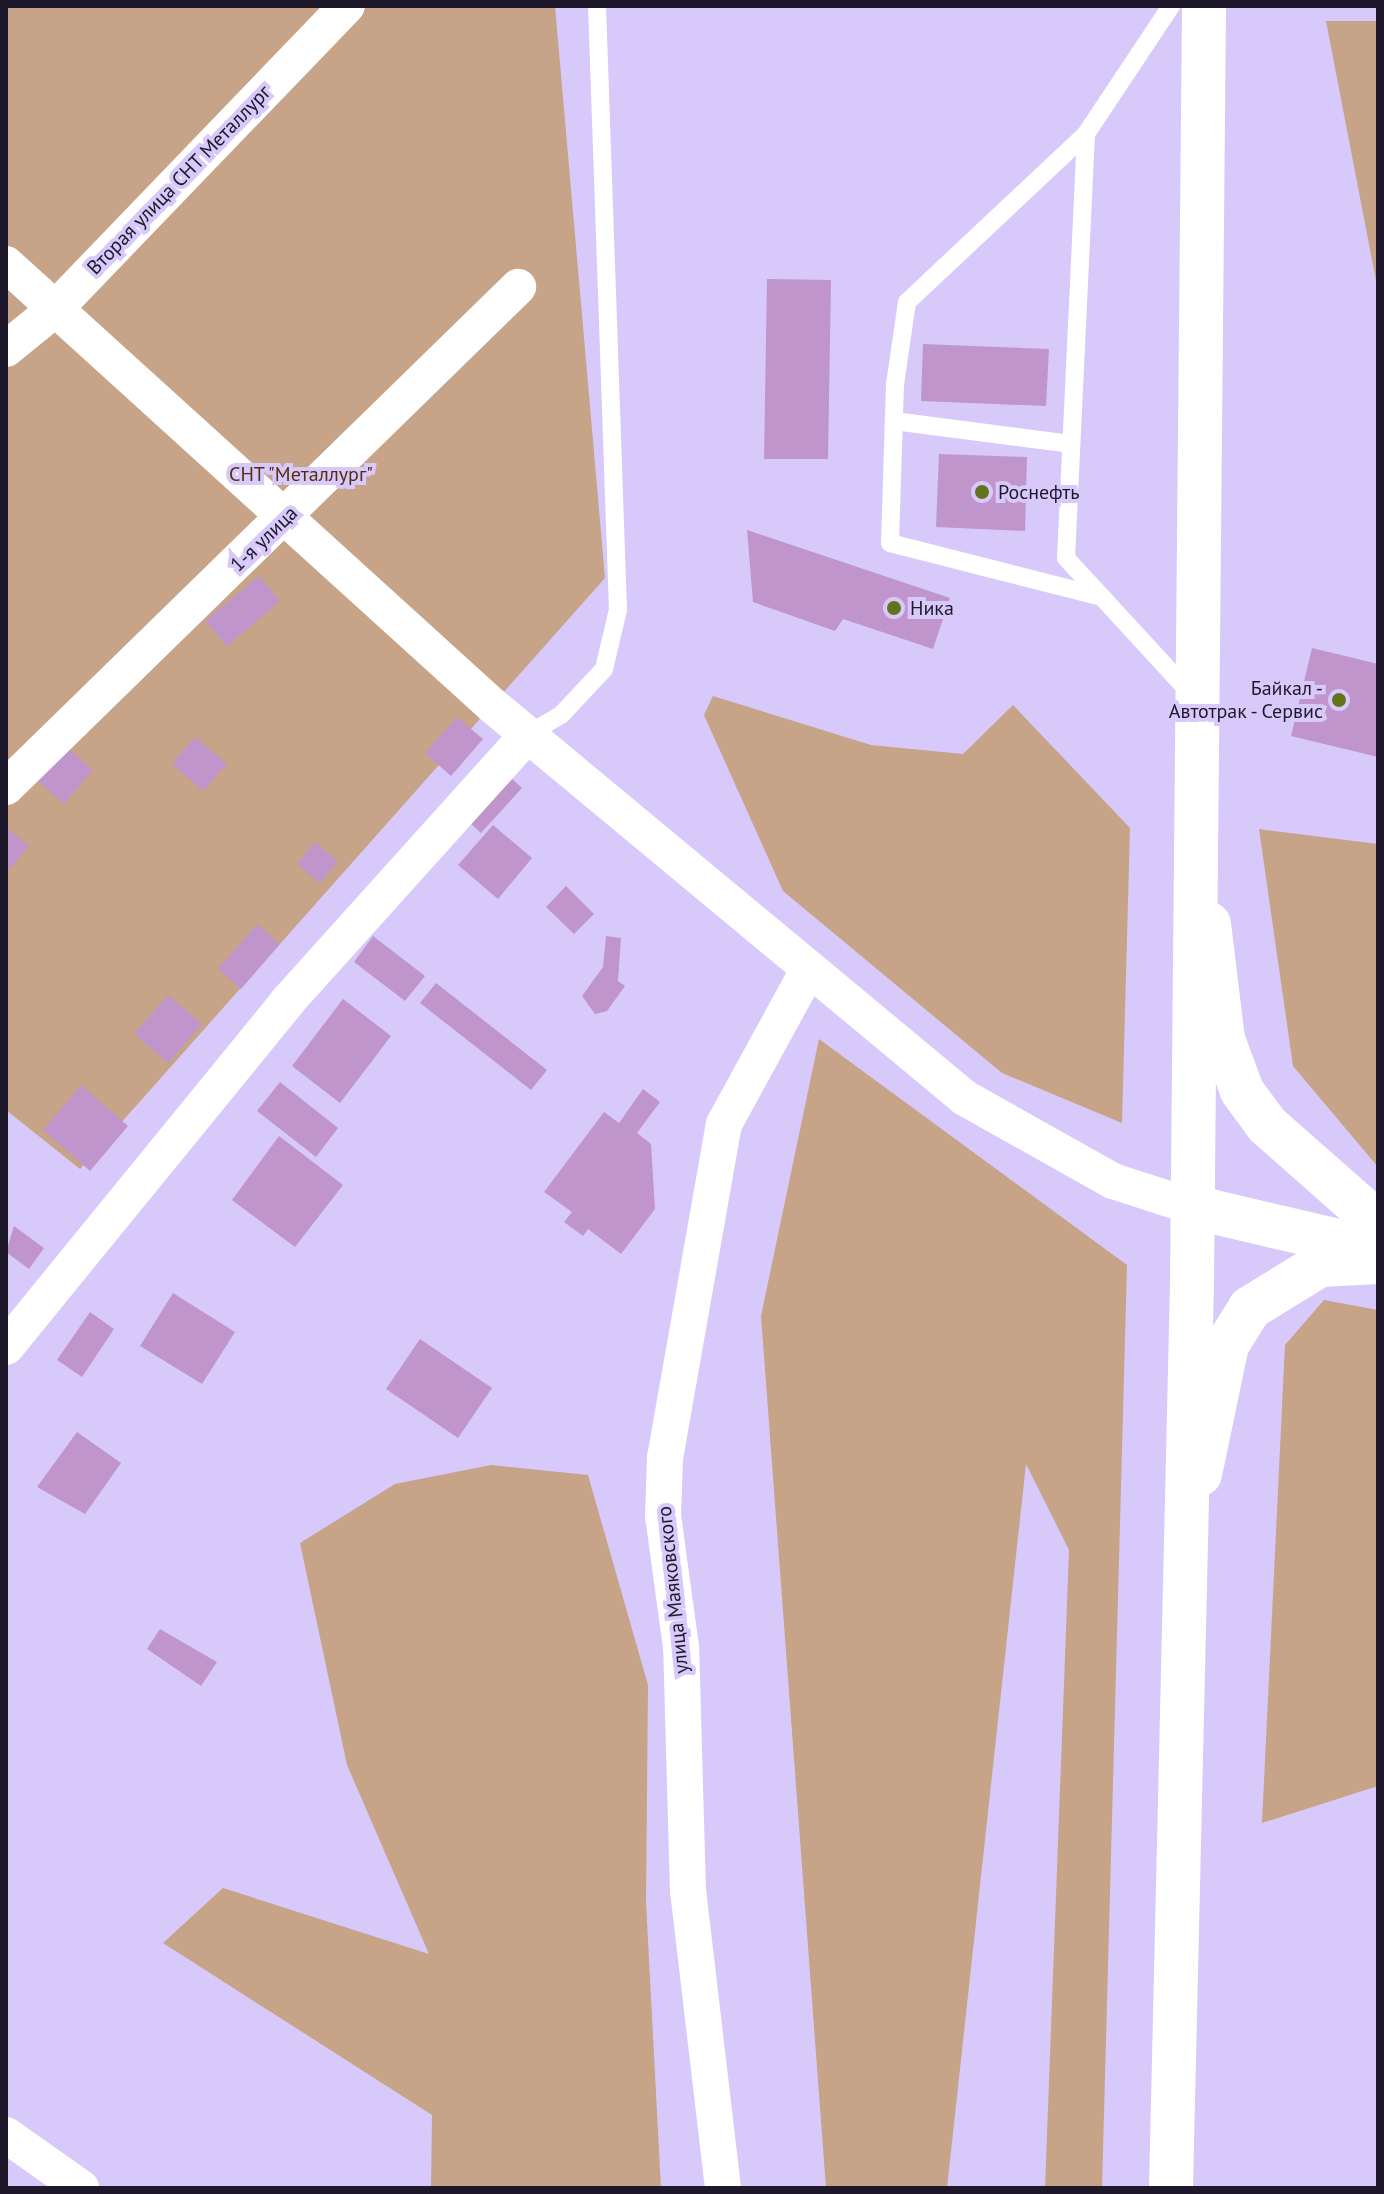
<!DOCTYPE html>
<meta charset="utf-8">
<style>
body{margin:0}
#map{position:relative;width:1384px;height:2194px;overflow:hidden;background:#d8c9fb;font-family:"PT Sans",sans-serif}
div>[style]{position:absolute}
.green>*{inset:0;background:#c7a387}
.building>*{inset:0;background:#c095cc}
.service>*{height:18px;margin:-9px;padding:0 9px;transform-origin:9px;border-radius:9px;background:#fff}
.minor>*{height:36px;margin:-18px;padding:0 18px;transform-origin:18px;border-radius:18px;background:#fff}
.secondary>*{height:44px;margin:-22px;padding:0 22px;transform-origin:22px;border-radius:22px;background:#fff}
.primary>*{height:44px;margin:-22px;padding:0 22px;transform-origin:22px;border-radius:22px;background:#fff}
.dots>*{width:22px;height:22px;translate:-50% -50%;box-sizing:border-box;border:4px solid #d8c9fb;border-radius:50%}
span{translate:-50% -50%;white-space:nowrap;text-align:center;line-height:1.15;-webkit-text-stroke:8px #d8c9fb;paint-order:stroke}
.street-label{font-size:20px;color:#1e192a}
.park-label{font-size:20px;color:#542e0a}
.poi-label{font-size:20px;color:#1e192a}
.left{translate:0 -50%;text-align:left}
.right{translate:-100% -50%;text-align:right}
.frame{position:absolute;inset:0;border:8px solid #1e192a;pointer-events:none}
</style>
<div id="map">
<div class="green">
<div style="clip-path:polygon(6px 6px,555px 6px,605px 578px,80px 1169px,6px 1110px)"></div>
<div style="clip-path:polygon(1326px 21px,1378px 21px,1378px 291px)"></div>
<div style="clip-path:polygon(713px 696px,871px 745px,963px 754px,1013px 705px,1130px 828px,1122px 1123px,1002px 1073px,783px 891px,704px 715px)"></div>
<div style="clip-path:polygon(1259px 829px,1378px 844px,1378px 1167px,1293px 1066px)"></div>
<div style="clip-path:polygon(819px 1039px,1127px 1265px,1102px 2188px,1045px 2188px,1069px 1550px,1026px 1464px,947px 2188px,826px 2188px,761px 1316px)"></div>
<div style="clip-path:polygon(1324px 1300px,1378px 1310px,1378px 1786px,1262px 1823px,1285px 1345px)"></div>
<div style="clip-path:polygon(491px 1465px,588px 1475px,648px 1685px,646px 1902px,661px 2188px,431px 2188px,432px 2115px,163px 1943px,223px 1888px,429px 1954px,347px 1765px,300px 1543px,395px 1484px)"></div>
</div>
<div class="building">
<div style="clip-path:polygon(767px 279px,831px 280px,828px 459px,764px 459px)"></div>
<div style="clip-path:polygon(923px 344px,1049px 349px,1046px 406px,921px 401px)"></div>
<div style="clip-path:polygon(939px 454px,1027px 457px,1025px 531px,936px 527px)"></div>
<div style="clip-path:polygon(747px 530px,950px 598px,933px 649px,843px 619px,835px 631px,753px 602px)"></div>
<div style="clip-path:polygon(259px 576px,280px 601px,227px 646px,205px 621px)"></div>
<div style="clip-path:polygon(1312px 648px,1378px 664px,1378px 757px,1291px 736px)"></div>
<div style="clip-path:polygon(457px 717px,483px 739px,451px 776px,425px 753px)"></div>
<div style="clip-path:polygon(195px 737px,227px 764px,203px 791px,172px 764px)"></div>
<div style="clip-path:polygon(66px 747px,93px 770px,64px 804px,37px 780px)"></div>
<div style="clip-path:polygon(510px 777px,522px 788px,481px 833px,468px 821px)"></div>
<div style="clip-path:polygon(493px 825px,532px 858px,498px 899px,458px 865px)"></div>
<div style="clip-path:polygon(6px 827px,29px 846px,6px 873px)"></div>
<div style="clip-path:polygon(315px 842px,338px 862px,320px 883px,297px 864px)"></div>
<div style="clip-path:polygon(566px 886px,594px 914px,574px 934px,546px 907px)"></div>
<div style="clip-path:polygon(257px 924px,280px 944px,241px 989px,218px 969px)"></div>
<div style="clip-path:polygon(373px 936px,425px 976px,405px 1001px,354px 962px)"></div>
<div style="clip-path:polygon(606px 936px,621px 938px,618px 981px,625px 986px,607px 1011px,595px 1014px,582px 996px,603px 967px)"></div>
<div style="clip-path:polygon(436px 983px,547px 1070px,531px 1090px,420px 1003px)"></div>
<div style="clip-path:polygon(168px 995px,202px 1024px,168px 1063px,134px 1034px)"></div>
<div style="clip-path:polygon(343px 999px,391px 1036px,340px 1103px,292px 1066px)"></div>
<div style="clip-path:polygon(280px 1082px,338px 1128px,316px 1157px,257px 1111px)"></div>
<div style="clip-path:polygon(81px 1085px,128px 1126px,90px 1171px,43px 1130px)"></div>
<div style="clip-path:polygon(643px 1089px,660px 1102px,637px 1133px,651px 1144px,655px 1209px,621px 1254px,588px 1229px,583px 1236px,564px 1222px,572px 1212px,544px 1192px,604px 1112px,619px 1123px)"></div>
<div style="clip-path:polygon(279px 1136px,343px 1185px,295px 1247px,232px 1200px)"></div>
<div style="clip-path:polygon(14px 1226px,44px 1248px,29px 1269px,6px 1252px)"></div>
<div style="clip-path:polygon(173px 1293px,235px 1332px,202px 1384px,140px 1346px)"></div>
<div style="clip-path:polygon(90px 1312px,114px 1329px,82px 1377px,57px 1360px)"></div>
<div style="clip-path:polygon(420px 1339px,492px 1388px,458px 1438px,386px 1389px)"></div>
<div style="clip-path:polygon(77px 1432px,121px 1463px,85px 1514px,37px 1487px)"></div>
<div style="clip-path:polygon(160px 1629px,217px 1662px,201px 1686px,147px 1649px)"></div>
</div>
<div class="service">
<div style="left:1171px;top:6px;width:154px;rotate:123.6deg"></div>
<div style="left:1086px;top:134px;width:424px;rotate:92.7deg"></div>
<div style="left:1066px;top:558px;width:188px;rotate:47.4deg"></div>
<div style="left:1086px;top:134px;width:245px;rotate:136.8deg"></div>
<div style="left:907px;top:302px;width:83px;rotate:98.3deg"></div>
<div style="left:895px;top:384px;width:159px;rotate:91.8deg"></div>
<div style="left:890px;top:543px;width:219px;rotate:14.3deg"></div>
<div style="left:894px;top:421px;width:178px;rotate:7.4deg"></div>
<div style="left:528px;top:734px;width:38px;rotate:-30deg"></div>
<div style="left:561px;top:715px;width:63px;rotate:-46.9deg"></div>
<div style="left:604px;top:669px;width:61px;rotate:-76.7deg"></div>
<div style="left:618px;top:610px;width:604px;rotate:-91.99deg"></div>
</div>
<div class="minor">
<div style="left:6px;top:264px;width:658px;rotate:42.23deg"></div>
<div style="left:493px;top:706px;width:614px;rotate:39.71deg"></div>
<div style="left:965px;top:1098px;width:170px;rotate:29.3deg"></div>
<div style="left:1113px;top:1181px;width:84px;rotate:18deg"></div>
<div style="left:6px;top:349px;width:63px;rotate:-39.2deg"></div>
<div style="left:55px;top:309px;width:421px;rotate:-46.1deg"></div>
<div style="left:6px;top:787px;width:716px;rotate:-44.32deg"></div>
<div style="left:6px;top:1347px;width:445px;rotate:-50.8deg"></div>
<div style="left:287px;top:1002px;width:360px;rotate:-48deg"></div>
<div style="left:6px;top:2135px;width:92px;rotate:35.2deg"></div>
<div style="left:723px;top:2188px;width:298px;rotate:-96.7deg"></div>
<div style="left:688px;top:1892px;width:245px;rotate:-91.6deg"></div>
<div style="left:681px;top:1647px;width:132px;rotate:-97.8deg"></div>
<div style="left:663px;top:1516px;width:58px;rotate:-88deg"></div>
<div style="left:665px;top:1458px;width:339px;rotate:-80deg"></div>
<div style="left:724px;top:1124px;width:177px;rotate:-61.3deg"></div>
</div>
<div class="secondary">
<div style="left:1209px;top:924px;width:116px;rotate:83.1deg"></div>
<div style="left:1223px;top:1039px;width:55px;rotate:69.9deg"></div>
<div style="left:1242px;top:1091px;width:42px;rotate:53.7deg"></div>
<div style="left:1267px;top:1125px;width:148px;rotate:41.4deg"></div>
<div style="left:1193px;top:1207px;width:184px;rotate:13.2deg"></div>
<div style="left:1200px;top:1474px;width:132px;rotate:-78.2deg"></div>
<div style="left:1227px;top:1345px;width:44px;rotate:-58.1deg"></div>
<div style="left:1250px;top:1308px;width:82px;rotate:-31.6deg"></div>
<div style="left:1320px;top:1265px;width:58px;rotate:-3deg"></div>
</div>
<div class="primary">
<div style="left:1171px;top:2188px;width:906px;rotate:-88.67deg"></div>
<div style="left:1192px;top:1282px;width:1276px;rotate:-89.46deg"></div>
</div>
<div class="dots">
<div style="left:982px;top:492px;background:#63721d"></div>
<div style="left:894px;top:608px;background:#63721d"></div>
<div style="left:1339px;top:700px;background:#63721d"></div>
</div>
<div class="street-label">
<span style="left:179px;top:180px;rotate:-46deg">Вторая улица СНТ Металлург</span>
<span style="left:264px;top:539px;rotate:-44deg">1-я улица</span>
<span style="left:673px;top:1590px;rotate:-96deg">улица Маяковского</span>
</div>
<div class="park-label">
<span style="left:301px;top:474px">СНТ "Металлург"</span>
</div>
<div class="poi-label">
<span class="left" style="left:998px;top:492px">Роснефть</span>
<span class="left" style="left:910px;top:608px">Ника</span>
<span class="right" style="left:1323px;top:700px">Байкал -<br>Автотрак - Сервис</span>
</div>
<div class="frame"></div>
</div>
